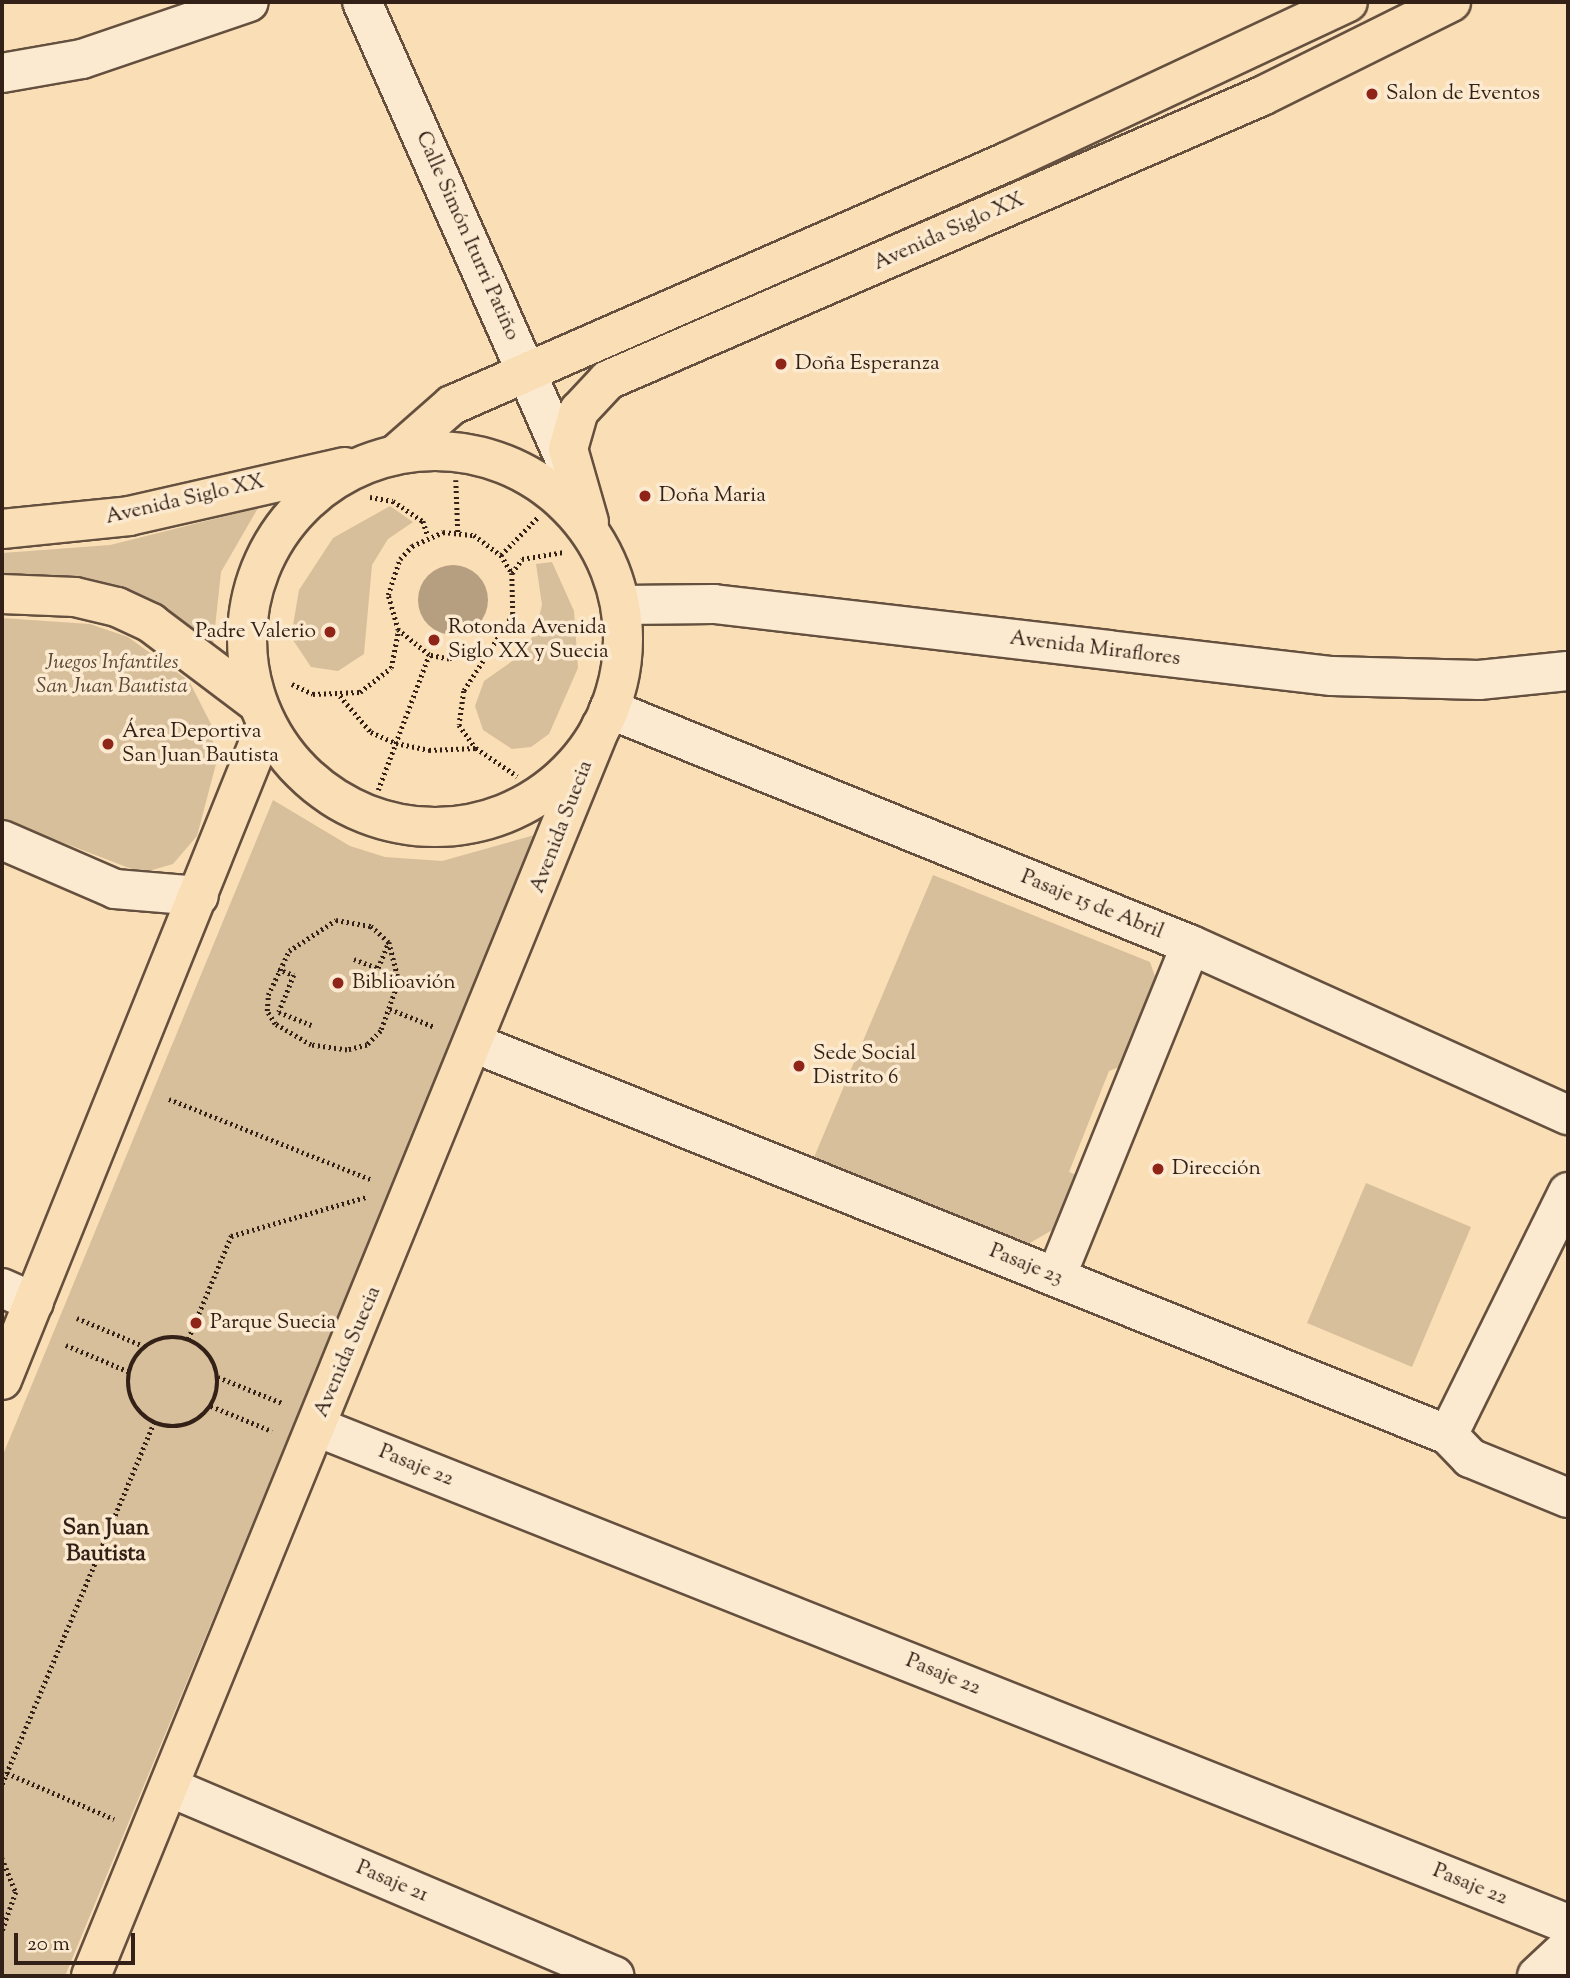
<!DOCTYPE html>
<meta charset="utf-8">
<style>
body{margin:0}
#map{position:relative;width:1570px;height:1978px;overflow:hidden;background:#fadfb6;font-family:"Sorts Mill Goudy",serif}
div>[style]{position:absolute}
.green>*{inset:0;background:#d8bf9b}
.water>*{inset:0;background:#b69e80}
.round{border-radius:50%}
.path>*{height:4.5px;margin-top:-2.25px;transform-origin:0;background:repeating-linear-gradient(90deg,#332117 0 2px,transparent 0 5.5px)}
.path>.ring{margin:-2.25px;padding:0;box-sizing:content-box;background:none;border:4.5px solid #332117;border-radius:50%}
.roads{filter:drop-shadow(2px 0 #65503f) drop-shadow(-2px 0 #65503f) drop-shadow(0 2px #65503f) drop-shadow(0 -2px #65503f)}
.minor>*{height:38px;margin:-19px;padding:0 19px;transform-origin:19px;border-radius:19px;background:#fcead0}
.major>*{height:38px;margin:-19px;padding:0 19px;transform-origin:19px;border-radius:19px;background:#fadfb6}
.highway>*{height:38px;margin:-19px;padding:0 19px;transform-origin:19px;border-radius:19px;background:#fadfb6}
.highway>.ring{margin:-19px;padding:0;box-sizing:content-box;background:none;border:38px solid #fadfb6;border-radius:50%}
.dots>*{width:19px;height:19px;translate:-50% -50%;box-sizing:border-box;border:4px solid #fcead0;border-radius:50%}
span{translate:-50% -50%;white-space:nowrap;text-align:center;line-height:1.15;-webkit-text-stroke:7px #fcead0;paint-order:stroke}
.poi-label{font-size:21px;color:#332117}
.left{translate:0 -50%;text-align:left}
.right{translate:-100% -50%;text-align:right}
.street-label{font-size:21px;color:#332117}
.park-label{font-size:21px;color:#5c4838;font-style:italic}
.neighbourhood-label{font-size:23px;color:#332117;font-weight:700}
.frame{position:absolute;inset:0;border:4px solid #332117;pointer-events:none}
.scale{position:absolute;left:14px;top:1933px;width:121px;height:32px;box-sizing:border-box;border:4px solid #332117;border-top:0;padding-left:9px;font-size:21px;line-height:24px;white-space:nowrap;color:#332117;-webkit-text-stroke:5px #fcead0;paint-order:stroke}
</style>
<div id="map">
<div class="green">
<div style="clip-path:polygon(390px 506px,413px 522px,388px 539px,372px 565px,364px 654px,338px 671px,311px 667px,291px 637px,299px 590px,333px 538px)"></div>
<div style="clip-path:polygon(258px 508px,221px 572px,213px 646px,137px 594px,99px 583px,2px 576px,2px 553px,110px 545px)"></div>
<div style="clip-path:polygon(552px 562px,574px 611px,578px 668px,549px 734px,531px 747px,512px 749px,483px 730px,475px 706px,484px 681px,518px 657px,535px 633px,542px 605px,536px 564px)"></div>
<div style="clip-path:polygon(2px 618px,90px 624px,128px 637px,189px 681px,211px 724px,216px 764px,197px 836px,173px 864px,142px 873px,2px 819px)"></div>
<div style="clip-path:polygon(273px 800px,350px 846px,385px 857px,442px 861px,538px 834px,65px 1976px,2px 1976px,2px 1457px)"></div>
<div style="clip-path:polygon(933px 875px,1150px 962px,1159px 988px,1130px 1063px,1109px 1071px,1069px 1172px,1079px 1176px,1061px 1225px,1023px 1247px,812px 1162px)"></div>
<div style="clip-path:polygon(1366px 1183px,1471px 1227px,1412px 1367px,1307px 1323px)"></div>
</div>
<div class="water">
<div class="round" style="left:418px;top:565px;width:70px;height:70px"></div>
</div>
<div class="path">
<div style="left:456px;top:480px;width:52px;rotate:87.8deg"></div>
<div style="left:370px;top:497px;width:23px;rotate:10deg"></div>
<div style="left:393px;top:501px;width:36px;rotate:34deg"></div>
<div style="left:423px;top:521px;width:16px;rotate:72deg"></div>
<div style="left:501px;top:555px;width:53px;rotate:-45.8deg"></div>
<div style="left:512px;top:573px;width:17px;rotate:-54deg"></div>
<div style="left:522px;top:559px;width:43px;rotate:-9.5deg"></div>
<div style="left:489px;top:648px;width:41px;rotate:164.6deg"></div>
<div style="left:449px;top:659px;width:20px;rotate:-169deg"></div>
<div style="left:429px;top:655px;width:40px;rotate:-141deg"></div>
<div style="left:398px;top:630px;width:36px;rotate:-106deg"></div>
<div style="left:388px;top:595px;width:38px;rotate:-72deg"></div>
<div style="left:400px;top:559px;width:18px;rotate:-47deg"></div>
<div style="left:412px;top:546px;width:34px;rotate:-24deg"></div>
<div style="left:443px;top:532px;width:31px;rotate:6deg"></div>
<div style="left:474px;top:535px;width:34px;rotate:37deg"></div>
<div style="left:501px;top:555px;width:21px;rotate:59deg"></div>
<div style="left:512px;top:573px;width:42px;rotate:88.6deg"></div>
<div style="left:513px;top:615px;width:90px;rotate:122.8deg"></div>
<div style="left:464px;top:691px;width:34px;rotate:98deg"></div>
<div style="left:459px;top:725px;width:29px;rotate:54deg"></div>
<div style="left:476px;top:748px;width:50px;rotate:34.3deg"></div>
<div style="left:292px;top:684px;width:23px;rotate:25deg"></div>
<div style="left:313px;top:694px;width:47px;rotate:-2.4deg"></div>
<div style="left:360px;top:692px;width:39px;rotate:-38deg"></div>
<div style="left:391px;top:668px;width:38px;rotate:-79deg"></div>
<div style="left:340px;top:696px;width:48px;rotate:49.3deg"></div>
<div style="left:371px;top:732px;width:27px;rotate:24deg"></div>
<div style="left:396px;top:743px;width:34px;rotate:12deg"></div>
<div style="left:429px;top:750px;width:47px;rotate:-2.4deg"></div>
<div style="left:378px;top:790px;width:144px;rotate:-69.3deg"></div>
<div style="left:336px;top:920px;width:36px;rotate:10deg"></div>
<div style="left:371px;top:926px;width:24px;rotate:42deg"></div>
<div style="left:389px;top:942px;width:40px;rotate:75.6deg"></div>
<div style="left:399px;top:981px;width:53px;rotate:109.8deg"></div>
<div style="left:381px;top:1031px;width:20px;rotate:135deg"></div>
<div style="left:367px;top:1045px;width:21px;rotate:166deg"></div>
<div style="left:347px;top:1050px;width:36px;rotate:-172deg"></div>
<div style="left:311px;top:1045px;width:42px;rotate:-149.7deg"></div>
<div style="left:275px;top:1024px;width:15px;rotate:-122deg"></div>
<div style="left:267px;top:1011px;width:16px;rotate:-86deg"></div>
<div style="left:268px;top:995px;width:49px;rotate:-64.5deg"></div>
<div style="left:289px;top:951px;width:56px;rotate:-33.4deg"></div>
<div style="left:354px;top:959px;width:26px;rotate:21deg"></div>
<div style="left:378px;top:968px;width:27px;rotate:-68deg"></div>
<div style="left:278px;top:969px;width:17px;rotate:21deg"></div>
<div style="left:294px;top:975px;width:40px;rotate:112deg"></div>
<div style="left:279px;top:1012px;width:35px;rotate:22deg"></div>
<div style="left:390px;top:1009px;width:48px;rotate:21.8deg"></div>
<div style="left:169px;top:1099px;width:219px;rotate:21.7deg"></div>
<div style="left:77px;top:1318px;width:75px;rotate:22.8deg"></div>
<div class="ring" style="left:128px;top:1337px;width:85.5px;height:85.5px"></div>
<div style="left:188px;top:1339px;width:112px;rotate:-67.3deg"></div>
<div style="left:231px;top:1236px;width:141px;rotate:-16.1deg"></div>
<div style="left:66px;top:1345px;width:69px;rotate:22.9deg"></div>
<div style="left:218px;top:1377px;width:69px;rotate:22.1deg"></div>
<div style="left:211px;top:1406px;width:66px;rotate:22.3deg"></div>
<div style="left:2px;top:1771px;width:122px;rotate:23.2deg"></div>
<div style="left:2px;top:1784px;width:392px;rotate:-67.2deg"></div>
<div style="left:2px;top:1858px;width:37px;rotate:68deg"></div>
<div style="left:16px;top:1892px;width:42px;rotate:109.3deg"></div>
</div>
<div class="roads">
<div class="minor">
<div style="left:362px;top:2px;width:513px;rotate:66.08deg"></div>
<div style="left:2px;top:73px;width:81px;rotate:-9.9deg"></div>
<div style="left:82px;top:59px;width:176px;rotate:-18.8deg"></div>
<div style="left:623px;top:605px;width:91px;rotate:-0.6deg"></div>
<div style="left:714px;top:604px;width:622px;rotate:6.65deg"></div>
<div style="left:1332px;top:676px;width:147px;rotate:1.6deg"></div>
<div style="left:1479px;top:680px;width:89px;rotate:-5.8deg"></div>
<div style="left:609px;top:709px;width:628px;rotate:22.07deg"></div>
<div style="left:1191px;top:945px;width:414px;rotate:24.3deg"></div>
<div style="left:2px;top:840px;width:123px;rotate:23.4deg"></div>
<div style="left:115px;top:889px;width:84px;rotate:4.8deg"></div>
<div style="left:476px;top:1044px;width:1048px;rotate:21.91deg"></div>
<div style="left:1448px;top:1435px;width:32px;rotate:46deg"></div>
<div style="left:1470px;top:1458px;width:106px;rotate:22.2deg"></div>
<div style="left:1056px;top:1277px;width:358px;rotate:-67.9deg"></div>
<div style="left:2px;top:1288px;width:35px;rotate:24deg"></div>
<div style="left:317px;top:1427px;width:1346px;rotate:21.67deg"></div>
<div style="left:1448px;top:1435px;width:271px;rotate:-63.7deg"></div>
<div style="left:169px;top:1787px;width:484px;rotate:23deg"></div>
<div style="left:1537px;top:1976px;width:42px;rotate:-43.1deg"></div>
</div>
<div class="major">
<div style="left:2px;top:1380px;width:706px;rotate:-68.05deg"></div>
<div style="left:91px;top:1976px;width:1350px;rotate:-67.8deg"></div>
</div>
<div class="highway">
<div class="ring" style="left:247px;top:451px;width:338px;height:338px"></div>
<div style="left:395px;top:455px;width:76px;rotate:-41.3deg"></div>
<div style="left:452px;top:405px;width:608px;rotate:-23.66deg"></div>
<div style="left:1009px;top:161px;width:374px;rotate:-25.1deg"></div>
<div style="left:589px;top:522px;width:76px;rotate:-106deg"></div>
<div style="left:568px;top:449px;width:40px;rotate:-74deg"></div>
<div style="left:579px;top:411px;width:42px;rotate:-46.9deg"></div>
<div style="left:608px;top:380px;width:713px;rotate:-23.47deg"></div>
<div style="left:1262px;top:96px;width:211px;rotate:-26.4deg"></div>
<div style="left:2px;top:529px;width:128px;rotate:-5.8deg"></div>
<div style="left:129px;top:516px;width:221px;rotate:-12.8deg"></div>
<div style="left:2px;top:594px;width:73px;rotate:2.4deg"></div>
<div style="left:75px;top:597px;width:43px;rotate:13.4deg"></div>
<div style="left:117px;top:607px;width:38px;rotate:25deg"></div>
<div style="left:151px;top:623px;width:133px;rotate:37deg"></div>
</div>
</div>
<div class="dots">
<div style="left:1372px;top:94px;background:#8f2418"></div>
<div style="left:781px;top:364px;background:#8f2418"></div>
<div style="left:645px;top:496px;background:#8f2418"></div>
<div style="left:330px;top:632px;background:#8f2418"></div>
<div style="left:434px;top:640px;background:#8f2418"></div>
<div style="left:108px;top:744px;background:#8f2418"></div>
<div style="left:338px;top:983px;background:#8f2418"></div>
<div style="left:799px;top:1066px;background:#8f2418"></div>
<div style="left:1158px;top:1169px;background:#8f2418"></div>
<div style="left:196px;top:1323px;background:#8f2418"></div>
</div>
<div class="poi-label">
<span class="left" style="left:1386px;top:94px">Salon de Eventos</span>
<span class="left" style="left:795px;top:364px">Doña Esperanza</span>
<span class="left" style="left:659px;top:496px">Doña Maria</span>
<span class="left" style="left:448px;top:640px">Rotonda Avenida<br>Siglo XX y Suecia</span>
<span class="right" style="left:316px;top:632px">Padre Valerio</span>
<span class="left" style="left:122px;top:744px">Área Deportiva<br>San Juan Bautista</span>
<span class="left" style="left:352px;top:983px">Biblioavión</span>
<span class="left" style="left:813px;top:1066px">Sede Social<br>Distrito 6</span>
<span class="left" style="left:1172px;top:1169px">Dirección</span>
<span class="left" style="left:210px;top:1323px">Parque Suecia</span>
</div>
<div class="street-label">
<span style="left:949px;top:232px;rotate:-24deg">Avenida Siglo XX</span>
<span style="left:467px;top:236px;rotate:66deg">Calle Simón Iturri Patiño</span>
<span style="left:185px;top:500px;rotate:-13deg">Avenida Siglo XX</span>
<span style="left:1095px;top:649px;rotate:7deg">Avenida Miraflores</span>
<span style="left:562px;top:827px;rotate:-69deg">Avenida Suecia</span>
<span style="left:1092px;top:905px;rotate:22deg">Pasaje 15 de Abril</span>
<span style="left:1026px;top:1265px;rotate:22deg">Pasaje 23</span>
<span style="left:348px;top:1352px;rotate:-67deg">Avenida Suecia</span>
<span style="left:416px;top:1466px;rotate:22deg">Pasaje 22</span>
<span style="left:943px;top:1675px;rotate:22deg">Pasaje 22</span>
<span style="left:392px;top:1882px;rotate:23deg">Pasaje 21</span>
<span style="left:1470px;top:1885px;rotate:22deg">Pasaje 22</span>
</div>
<div class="park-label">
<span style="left:112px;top:675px">Juegos Infantiles<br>San Juan Bautista</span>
</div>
<div class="neighbourhood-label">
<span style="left:106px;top:1542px">San Juan<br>Bautista</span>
</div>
<div class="frame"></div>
<div class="scale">20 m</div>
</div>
